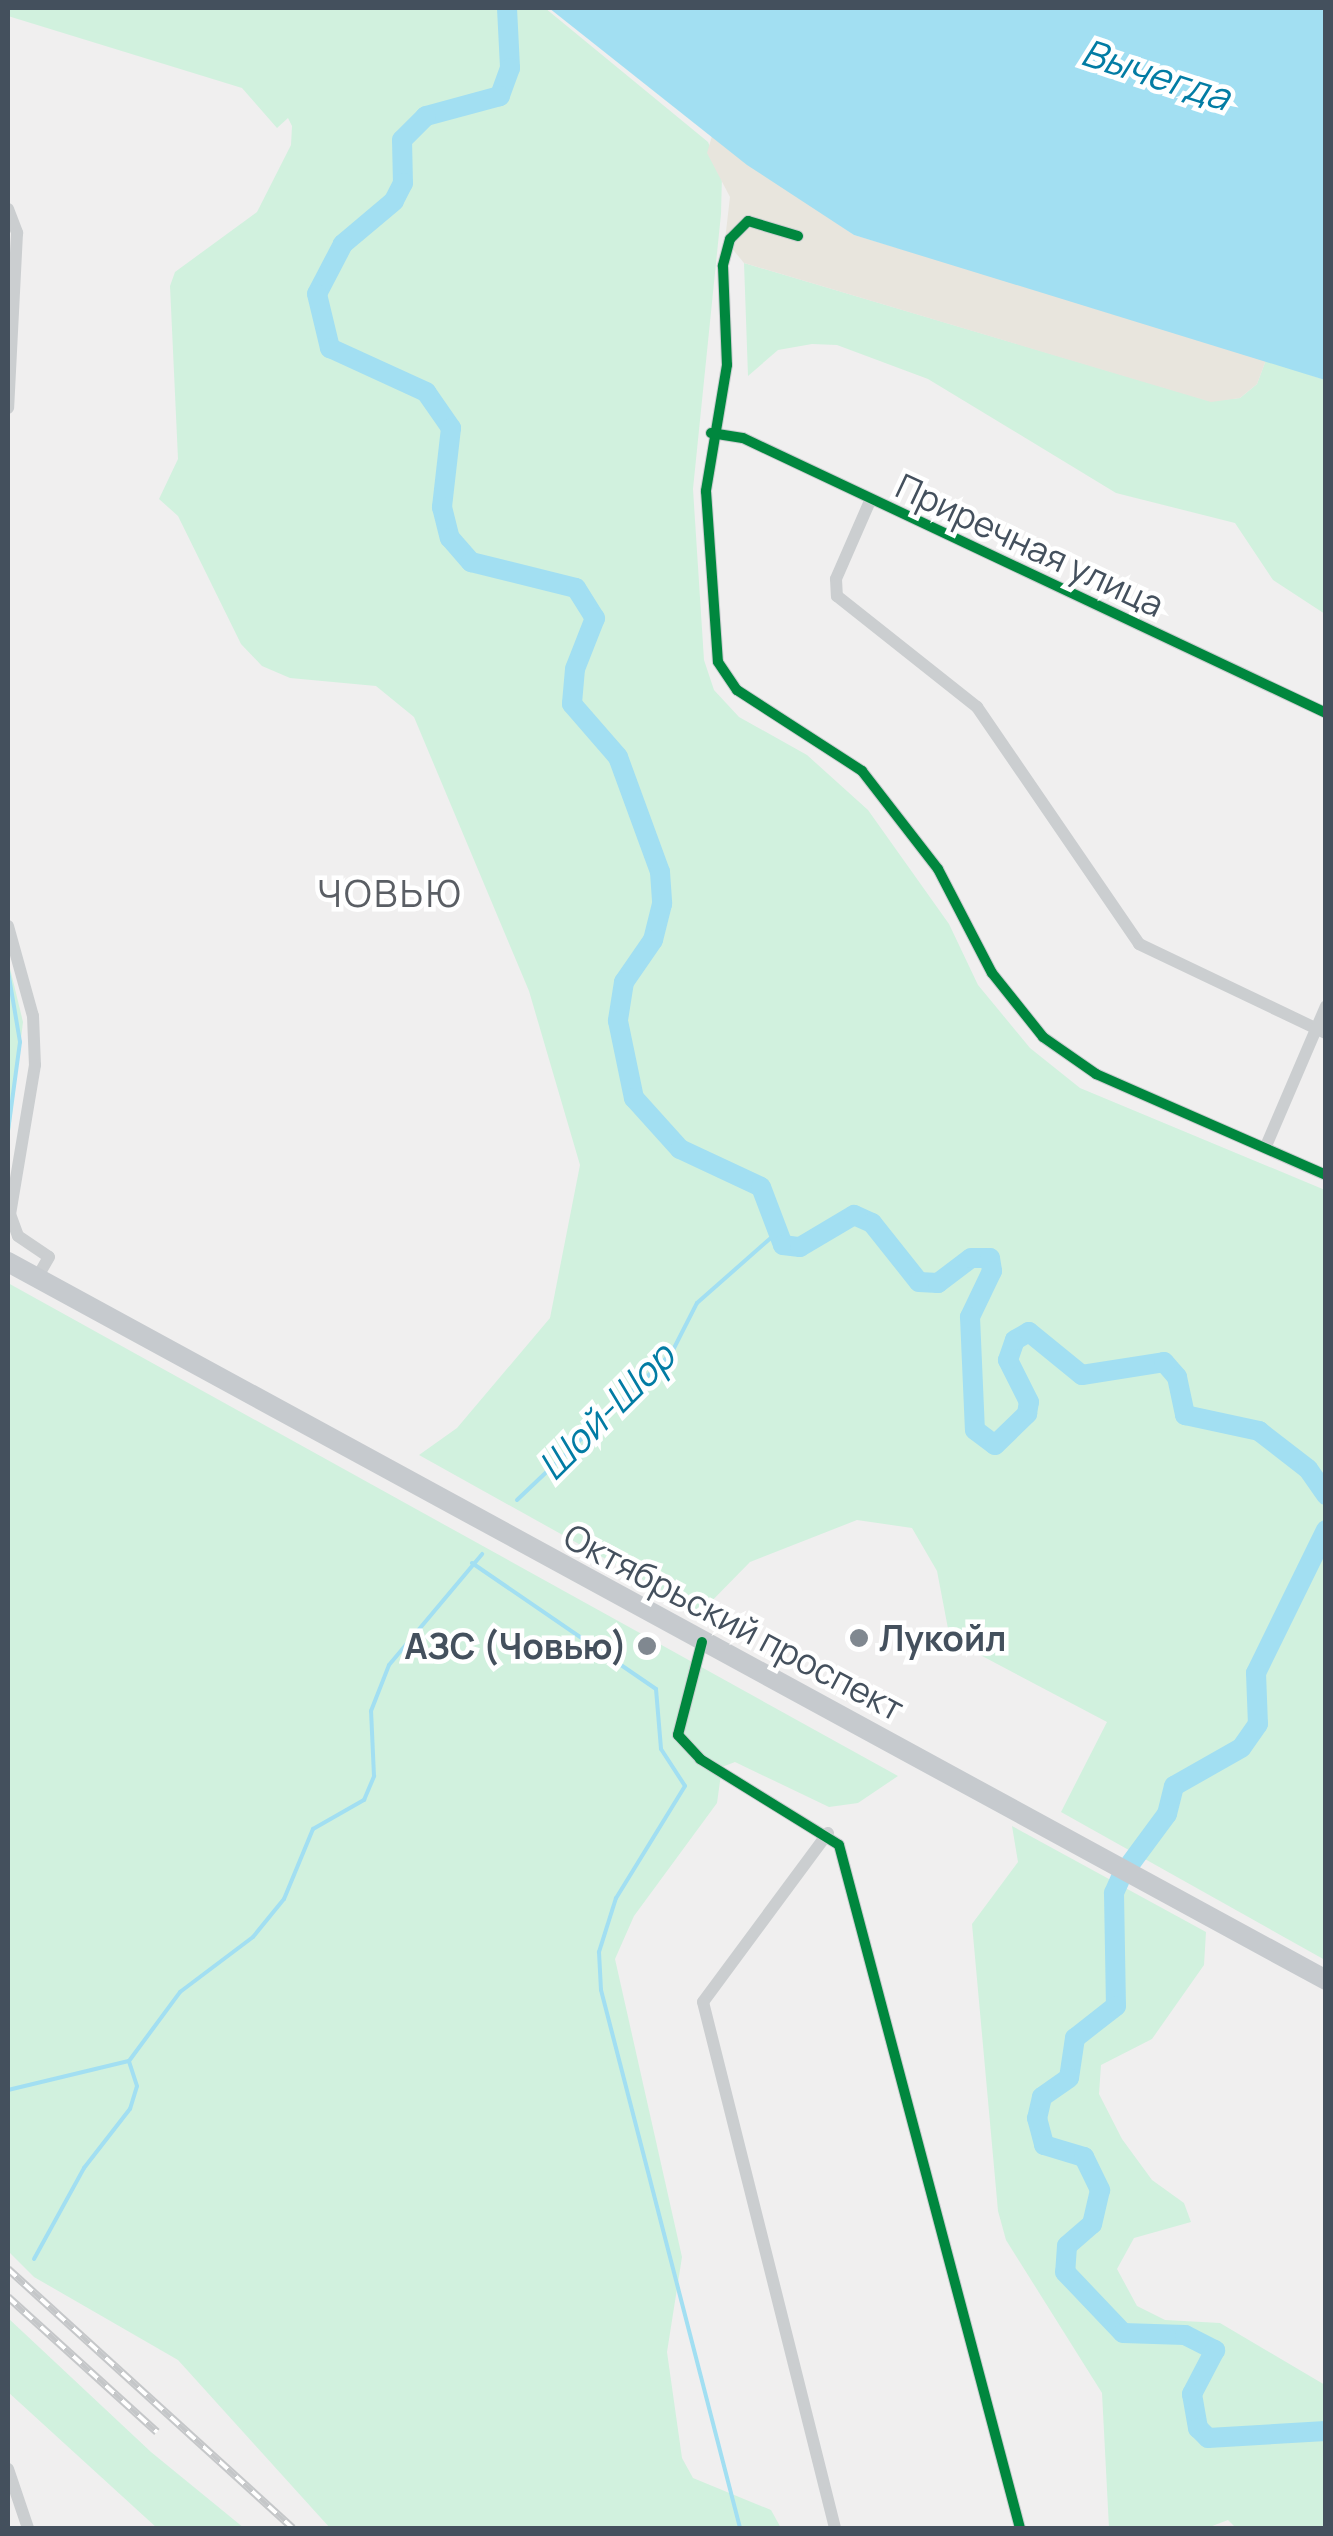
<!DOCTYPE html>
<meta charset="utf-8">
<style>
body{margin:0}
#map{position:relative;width:1333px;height:2536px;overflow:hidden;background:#f0efef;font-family:Manrope,sans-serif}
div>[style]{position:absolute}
.green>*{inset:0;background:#d1f1de}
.sand>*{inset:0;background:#e8e5dd}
.water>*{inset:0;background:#a2dff2}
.stream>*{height:4px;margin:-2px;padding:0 2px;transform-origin:2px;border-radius:2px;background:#a2dff2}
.river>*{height:20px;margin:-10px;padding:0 10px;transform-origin:10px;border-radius:10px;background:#a2dff2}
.street>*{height:12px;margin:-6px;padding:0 6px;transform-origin:6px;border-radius:6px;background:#cbced0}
.primary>*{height:20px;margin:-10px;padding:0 10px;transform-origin:10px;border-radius:10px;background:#c6cace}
.rail>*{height:8px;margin-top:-4px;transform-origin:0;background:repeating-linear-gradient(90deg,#fff 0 11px,#c5c7c9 0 22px);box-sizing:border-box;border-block:2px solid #c5c7c9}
.cycleway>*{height:10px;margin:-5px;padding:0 5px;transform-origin:5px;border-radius:5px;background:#00873e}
.dots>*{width:28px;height:28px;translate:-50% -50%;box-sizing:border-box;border:5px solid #fff;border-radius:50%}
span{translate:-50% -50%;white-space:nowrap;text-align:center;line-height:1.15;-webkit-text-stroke:9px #fff;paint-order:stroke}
.street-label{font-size:35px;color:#44505d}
.poi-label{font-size:35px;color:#44505d;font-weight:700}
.left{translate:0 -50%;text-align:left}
.right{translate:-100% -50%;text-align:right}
.water-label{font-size:38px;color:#027ca4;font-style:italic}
.neighbourhood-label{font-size:38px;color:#5a5e64;letter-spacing:2.5px}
.frame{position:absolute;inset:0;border:10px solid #44505d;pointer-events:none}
</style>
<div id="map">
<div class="green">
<div style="clip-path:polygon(8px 8px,545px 8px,708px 142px,722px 175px,721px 214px,693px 489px,704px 660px,714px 690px,739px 717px,807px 755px,868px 810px,949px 924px,978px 985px,1030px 1048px,1080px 1088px,1325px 1190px,1325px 1960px,1061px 1812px,1107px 1722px,950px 1639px,937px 1571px,912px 1528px,857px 1520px,750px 1562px,701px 1612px,419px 1455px,457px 1428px,550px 1318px,580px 1165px,529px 991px,414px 717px,376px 686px,290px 678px,262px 666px,241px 644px,178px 516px,159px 499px,178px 459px,170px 286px,175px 272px,257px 212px,291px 145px,292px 126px,288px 118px,277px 128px,242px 88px,8px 16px)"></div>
<div style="clip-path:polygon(744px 263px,1210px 401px,1240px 398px,1257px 384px,1266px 360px,1325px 380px,1325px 614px,1273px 580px,1235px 523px,1116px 493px,928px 379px,837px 345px,812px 344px,778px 350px,748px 376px)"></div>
<div style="clip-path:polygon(8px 960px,23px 1022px,8px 1148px)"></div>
<div style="clip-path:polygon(8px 1283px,898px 1776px,858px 1803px,829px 1807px,735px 1762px,722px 1767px,717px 1803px,634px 1916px,615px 1959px,682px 2257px,667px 2352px,682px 2458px,693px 2478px,771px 2510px,781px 2528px,330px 2528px,178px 2360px,34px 2277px,8px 2251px)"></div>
<div style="clip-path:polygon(1012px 1826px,1206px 1932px,1204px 1965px,1152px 2039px,1101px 2065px,1099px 2094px,1122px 2139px,1152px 2180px,1184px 2203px,1191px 2222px,1134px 2238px,1117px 2269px,1137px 2306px,1165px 2320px,1220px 2323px,1325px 2385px,1325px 2528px,1236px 2528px,1228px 2520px,1207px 2528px,1109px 2528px,1102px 2393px,1006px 2240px,998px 2211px,972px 1924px,1018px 1862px)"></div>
<div style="clip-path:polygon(8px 2318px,151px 2452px,244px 2528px,157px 2528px,8px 2392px)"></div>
</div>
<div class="sand">
<div style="clip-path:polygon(712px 136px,854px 235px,1250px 353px,1266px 360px,1257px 384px,1240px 398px,1211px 402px,744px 263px,725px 240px,730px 197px,707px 153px)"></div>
</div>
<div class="water">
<div style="clip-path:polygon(549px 8px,1325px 8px,1325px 380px,854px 235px,747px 165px)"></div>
</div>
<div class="stream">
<div style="left:8px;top:971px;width:72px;rotate:80.4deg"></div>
<div style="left:20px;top:1042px;width:90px;rotate:97.7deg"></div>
<div style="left:517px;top:1500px;width:212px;rotate:-43.5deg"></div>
<div style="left:671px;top:1354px;width:57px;rotate:-63deg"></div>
<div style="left:697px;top:1303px;width:101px;rotate:-41.4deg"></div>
<div style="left:472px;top:1563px;width:223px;rotate:34.4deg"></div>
<div style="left:656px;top:1689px;width:60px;rotate:85.2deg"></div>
<div style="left:661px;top:1749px;width:44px;rotate:57deg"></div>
<div style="left:685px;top:1786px;width:132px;rotate:121.6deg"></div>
<div style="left:616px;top:1898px;width:57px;rotate:107.5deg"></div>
<div style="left:599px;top:1952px;width:38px;rotate:87deg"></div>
<div style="left:601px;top:1990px;width:556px;rotate:75.51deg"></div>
<div style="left:8px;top:2090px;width:124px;rotate:-13.5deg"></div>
<div style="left:129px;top:2061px;width:86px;rotate:-53.5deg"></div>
<div style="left:180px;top:1992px;width:91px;rotate:-37deg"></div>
<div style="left:253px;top:1937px;width:49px;rotate:-50.8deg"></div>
<div style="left:284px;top:1899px;width:76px;rotate:-67.5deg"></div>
<div style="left:313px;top:1829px;width:59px;rotate:-29.6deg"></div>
<div style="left:364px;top:1800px;width:26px;rotate:-67deg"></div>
<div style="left:374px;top:1776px;width:65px;rotate:-92.6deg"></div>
<div style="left:371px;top:1711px;width:49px;rotate:-68.6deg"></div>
<div style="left:389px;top:1665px;width:145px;rotate:-50deg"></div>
<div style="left:34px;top:2259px;width:104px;rotate:-61.2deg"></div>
<div style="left:84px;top:2168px;width:75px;rotate:-52.1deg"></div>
<div style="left:130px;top:2109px;width:24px;rotate:-73deg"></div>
<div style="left:137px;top:2086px;width:26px;rotate:-108deg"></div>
</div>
<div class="river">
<div style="left:507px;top:8px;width:60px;rotate:87.1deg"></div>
<div style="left:510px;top:68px;width:30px;rotate:110deg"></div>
<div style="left:500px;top:96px;width:77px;rotate:164.9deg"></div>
<div style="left:426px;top:116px;width:34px;rotate:135deg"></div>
<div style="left:402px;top:140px;width:43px;rotate:88.7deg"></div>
<div style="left:403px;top:183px;width:20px;rotate:117deg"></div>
<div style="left:394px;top:201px;width:67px;rotate:139.9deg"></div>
<div style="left:343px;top:244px;width:56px;rotate:117.5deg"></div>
<div style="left:317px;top:294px;width:56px;rotate:76.5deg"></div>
<div style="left:330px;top:348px;width:106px;rotate:24.6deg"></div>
<div style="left:426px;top:392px;width:44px;rotate:55.2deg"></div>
<div style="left:451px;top:428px;width:80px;rotate:96.5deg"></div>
<div style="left:442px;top:507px;width:32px;rotate:76deg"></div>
<div style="left:450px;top:538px;width:32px;rotate:49deg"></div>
<div style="left:471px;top:562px;width:108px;rotate:13.9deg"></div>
<div style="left:576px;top:588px;width:36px;rotate:58deg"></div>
<div style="left:595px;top:618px;width:55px;rotate:111.4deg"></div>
<div style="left:575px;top:669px;width:35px;rotate:95deg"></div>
<div style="left:572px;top:704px;width:70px;rotate:49deg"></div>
<div style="left:618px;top:757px;width:122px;rotate:69.9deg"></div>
<div style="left:660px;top:872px;width:32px;rotate:86deg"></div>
<div style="left:662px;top:904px;width:37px;rotate:104deg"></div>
<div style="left:653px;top:940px;width:51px;rotate:124.6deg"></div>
<div style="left:624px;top:982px;width:39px;rotate:99deg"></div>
<div style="left:618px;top:1021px;width:79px;rotate:78.3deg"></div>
<div style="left:634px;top:1098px;width:69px;rotate:48deg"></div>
<div style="left:680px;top:1149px;width:89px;rotate:25.1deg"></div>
<div style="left:761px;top:1187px;width:62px;rotate:69.2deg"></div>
<div style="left:783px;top:1245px;width:17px;rotate:7deg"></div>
<div style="left:800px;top:1247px;width:63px;rotate:-30.7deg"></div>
<div style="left:854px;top:1215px;width:20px;rotate:24deg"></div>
<div style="left:872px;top:1223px;width:75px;rotate:51.5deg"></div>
<div style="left:919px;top:1282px;width:19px;rotate:3deg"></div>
<div style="left:938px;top:1283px;width:41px;rotate:-37.1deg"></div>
<div style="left:971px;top:1258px;width:19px"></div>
<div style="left:990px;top:1258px;width:13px;rotate:81deg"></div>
<div style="left:992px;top:1271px;width:51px;rotate:115.6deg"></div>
<div style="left:970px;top:1317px;width:113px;rotate:87.5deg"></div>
<div style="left:975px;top:1430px;width:25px;rotate:37deg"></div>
<div style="left:995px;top:1445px;width:45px;rotate:-44.1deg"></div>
<div style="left:1027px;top:1414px;width:12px;rotate:-81deg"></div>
<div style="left:1029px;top:1402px;width:47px;rotate:-116.6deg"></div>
<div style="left:1008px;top:1360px;width:21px;rotate:-71deg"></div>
<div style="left:1015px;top:1340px;width:16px;rotate:-30deg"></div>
<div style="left:1029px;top:1332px;width:68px;rotate:39.1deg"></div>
<div style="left:1082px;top:1375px;width:83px;rotate:-9deg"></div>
<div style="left:1164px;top:1362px;width:20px;rotate:49deg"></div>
<div style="left:1177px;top:1377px;width:39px;rotate:78deg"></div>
<div style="left:1185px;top:1415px;width:76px;rotate:12.2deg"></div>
<div style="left:1259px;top:1431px;width:62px;rotate:37.8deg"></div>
<div style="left:1308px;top:1469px;width:32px;rotate:55deg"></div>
<div style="left:1326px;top:1530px;width:159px;rotate:116.1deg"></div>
<div style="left:1256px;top:1673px;width:51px;rotate:87.8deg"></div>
<div style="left:1258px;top:1724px;width:29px;rotate:125deg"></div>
<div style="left:1241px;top:1748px;width:77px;rotate:150.4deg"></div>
<div style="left:1174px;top:1786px;width:29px;rotate:104deg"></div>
<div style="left:1167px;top:1814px;width:76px;rotate:126.4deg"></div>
<div style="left:1122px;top:1875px;width:20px;rotate:114deg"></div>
<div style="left:1114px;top:1893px;width:113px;rotate:89deg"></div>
<div style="left:1116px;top:2006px;width:52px;rotate:142deg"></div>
<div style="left:1075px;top:2038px;width:40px;rotate:98.5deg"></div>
<div style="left:1069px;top:2078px;width:33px;rotate:145deg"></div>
<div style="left:1042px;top:2097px;width:22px;rotate:103deg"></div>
<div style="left:1037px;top:2118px;width:28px;rotate:75deg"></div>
<div style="left:1044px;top:2145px;width:42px;rotate:16.7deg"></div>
<div style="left:1084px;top:2157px;width:37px;rotate:64deg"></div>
<div style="left:1100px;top:2190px;width:35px;rotate:103deg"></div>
<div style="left:1092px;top:2224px;width:33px;rotate:139deg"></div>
<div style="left:1067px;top:2246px;width:26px;rotate:94deg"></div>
<div style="left:1065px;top:2272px;width:84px;rotate:46.4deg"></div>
<div style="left:1123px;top:2333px;width:62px;rotate:1.8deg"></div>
<div style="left:1185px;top:2335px;width:34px;rotate:27deg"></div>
<div style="left:1215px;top:2350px;width:50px;rotate:117.6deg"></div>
<div style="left:1192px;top:2394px;width:35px;rotate:80deg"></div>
<div style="left:1198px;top:2428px;width:14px;rotate:45deg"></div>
<div style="left:1208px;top:2438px;width:118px;rotate:-3.4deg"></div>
</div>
<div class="street">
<div style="left:8px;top:209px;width:26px;rotate:69deg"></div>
<div style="left:17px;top:233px;width:175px;rotate:92.9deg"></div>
<div style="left:798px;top:236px;width:52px;rotate:-163.3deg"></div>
<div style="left:748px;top:221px;width:25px;rotate:135deg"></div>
<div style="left:730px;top:239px;width:28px;rotate:105deg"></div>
<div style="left:723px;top:266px;width:99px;rotate:87.7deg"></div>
<div style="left:727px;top:365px;width:128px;rotate:99.5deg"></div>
<div style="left:706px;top:491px;width:171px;rotate:86deg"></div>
<div style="left:718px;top:662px;width:34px;rotate:56deg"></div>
<div style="left:737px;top:690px;width:149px;rotate:32.9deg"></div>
<div style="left:862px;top:771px;width:124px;rotate:52.2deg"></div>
<div style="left:938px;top:869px;width:117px;rotate:62.6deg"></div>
<div style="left:992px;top:973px;width:82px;rotate:51.4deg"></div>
<div style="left:1043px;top:1037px;width:65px;rotate:34.9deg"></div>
<div style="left:1096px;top:1074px;width:251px;rotate:23.7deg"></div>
<div style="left:711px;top:433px;width:32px;rotate:9deg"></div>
<div style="left:743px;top:438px;width:645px;rotate:25.25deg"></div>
<div style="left:870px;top:501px;width:85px;rotate:113.6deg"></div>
<div style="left:836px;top:579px;width:17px;rotate:87deg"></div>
<div style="left:837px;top:596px;width:179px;rotate:38.4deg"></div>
<div style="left:977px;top:707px;width:287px;rotate:55.6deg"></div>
<div style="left:1139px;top:944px;width:207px;rotate:25.5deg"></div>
<div style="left:8px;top:926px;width:93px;rotate:74.5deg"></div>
<div style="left:33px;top:1016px;width:49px;rotate:87.7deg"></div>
<div style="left:35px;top:1065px;width:151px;rotate:99.5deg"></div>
<div style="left:10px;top:1214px;width:23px;rotate:70deg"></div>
<div style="left:18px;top:1236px;width:37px;rotate:34deg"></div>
<div style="left:49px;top:1257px;width:24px;rotate:120deg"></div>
<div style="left:1266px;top:1146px;width:152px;rotate:-66.8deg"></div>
<div style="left:702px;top:1642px;width:96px;rotate:104.5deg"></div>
<div style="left:678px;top:1735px;width:33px;rotate:47deg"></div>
<div style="left:700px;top:1759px;width:163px;rotate:31.7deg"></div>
<div style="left:839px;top:1845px;width:707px;rotate:75.16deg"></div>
<div style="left:828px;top:1833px;width:210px;rotate:126.5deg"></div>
<div style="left:703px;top:2002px;width:542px;rotate:75.91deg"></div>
<div style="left:8px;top:2469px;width:62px;rotate:71.3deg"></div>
</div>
<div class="primary">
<div style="left:8px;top:1262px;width:1501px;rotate:28.58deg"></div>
</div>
<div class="rail">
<div style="left:8px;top:2269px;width:385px;rotate:42.3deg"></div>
<div style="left:8px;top:2297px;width:201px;rotate:42.2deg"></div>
</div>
<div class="cycleway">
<div style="left:798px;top:236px;width:52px;rotate:-163.3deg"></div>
<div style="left:748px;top:221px;width:25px;rotate:135deg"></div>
<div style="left:730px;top:239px;width:28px;rotate:105deg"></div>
<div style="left:723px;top:266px;width:99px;rotate:87.7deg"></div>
<div style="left:727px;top:365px;width:128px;rotate:99.5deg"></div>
<div style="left:706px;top:491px;width:171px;rotate:86deg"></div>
<div style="left:718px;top:662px;width:34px;rotate:56deg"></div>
<div style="left:737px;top:690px;width:149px;rotate:32.9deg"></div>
<div style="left:862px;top:771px;width:124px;rotate:52.2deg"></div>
<div style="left:938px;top:869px;width:117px;rotate:62.6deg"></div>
<div style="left:992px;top:973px;width:82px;rotate:51.4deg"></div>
<div style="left:1043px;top:1037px;width:65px;rotate:34.9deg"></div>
<div style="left:1096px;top:1074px;width:251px;rotate:23.7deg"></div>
<div style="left:711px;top:433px;width:32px;rotate:9deg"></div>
<div style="left:743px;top:438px;width:645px;rotate:25.25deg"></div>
<div style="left:702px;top:1642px;width:96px;rotate:104.5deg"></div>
<div style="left:678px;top:1735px;width:33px;rotate:47deg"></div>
<div style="left:700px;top:1759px;width:163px;rotate:31.7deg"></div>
<div style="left:839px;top:1845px;width:707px;rotate:75.16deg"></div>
</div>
<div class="dots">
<div style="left:859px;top:1638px;background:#808890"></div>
<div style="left:647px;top:1646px;background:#808890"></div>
</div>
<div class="street-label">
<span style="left:1030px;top:545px;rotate:25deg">Приречная улица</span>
<span style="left:734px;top:1622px;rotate:28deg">Октябрьский проспект</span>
</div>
<div class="poi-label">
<span class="left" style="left:879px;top:1638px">Лукойл</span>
<span class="right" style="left:627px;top:1646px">АЗС (Човью)</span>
</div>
<div class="water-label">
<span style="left:1156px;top:74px;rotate:18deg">Вычегда</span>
<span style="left:606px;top:1411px;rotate:-45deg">Шой-Шор</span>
</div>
<div class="neighbourhood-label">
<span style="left:390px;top:893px">ЧОВЬЮ</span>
</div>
<div class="frame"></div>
</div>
